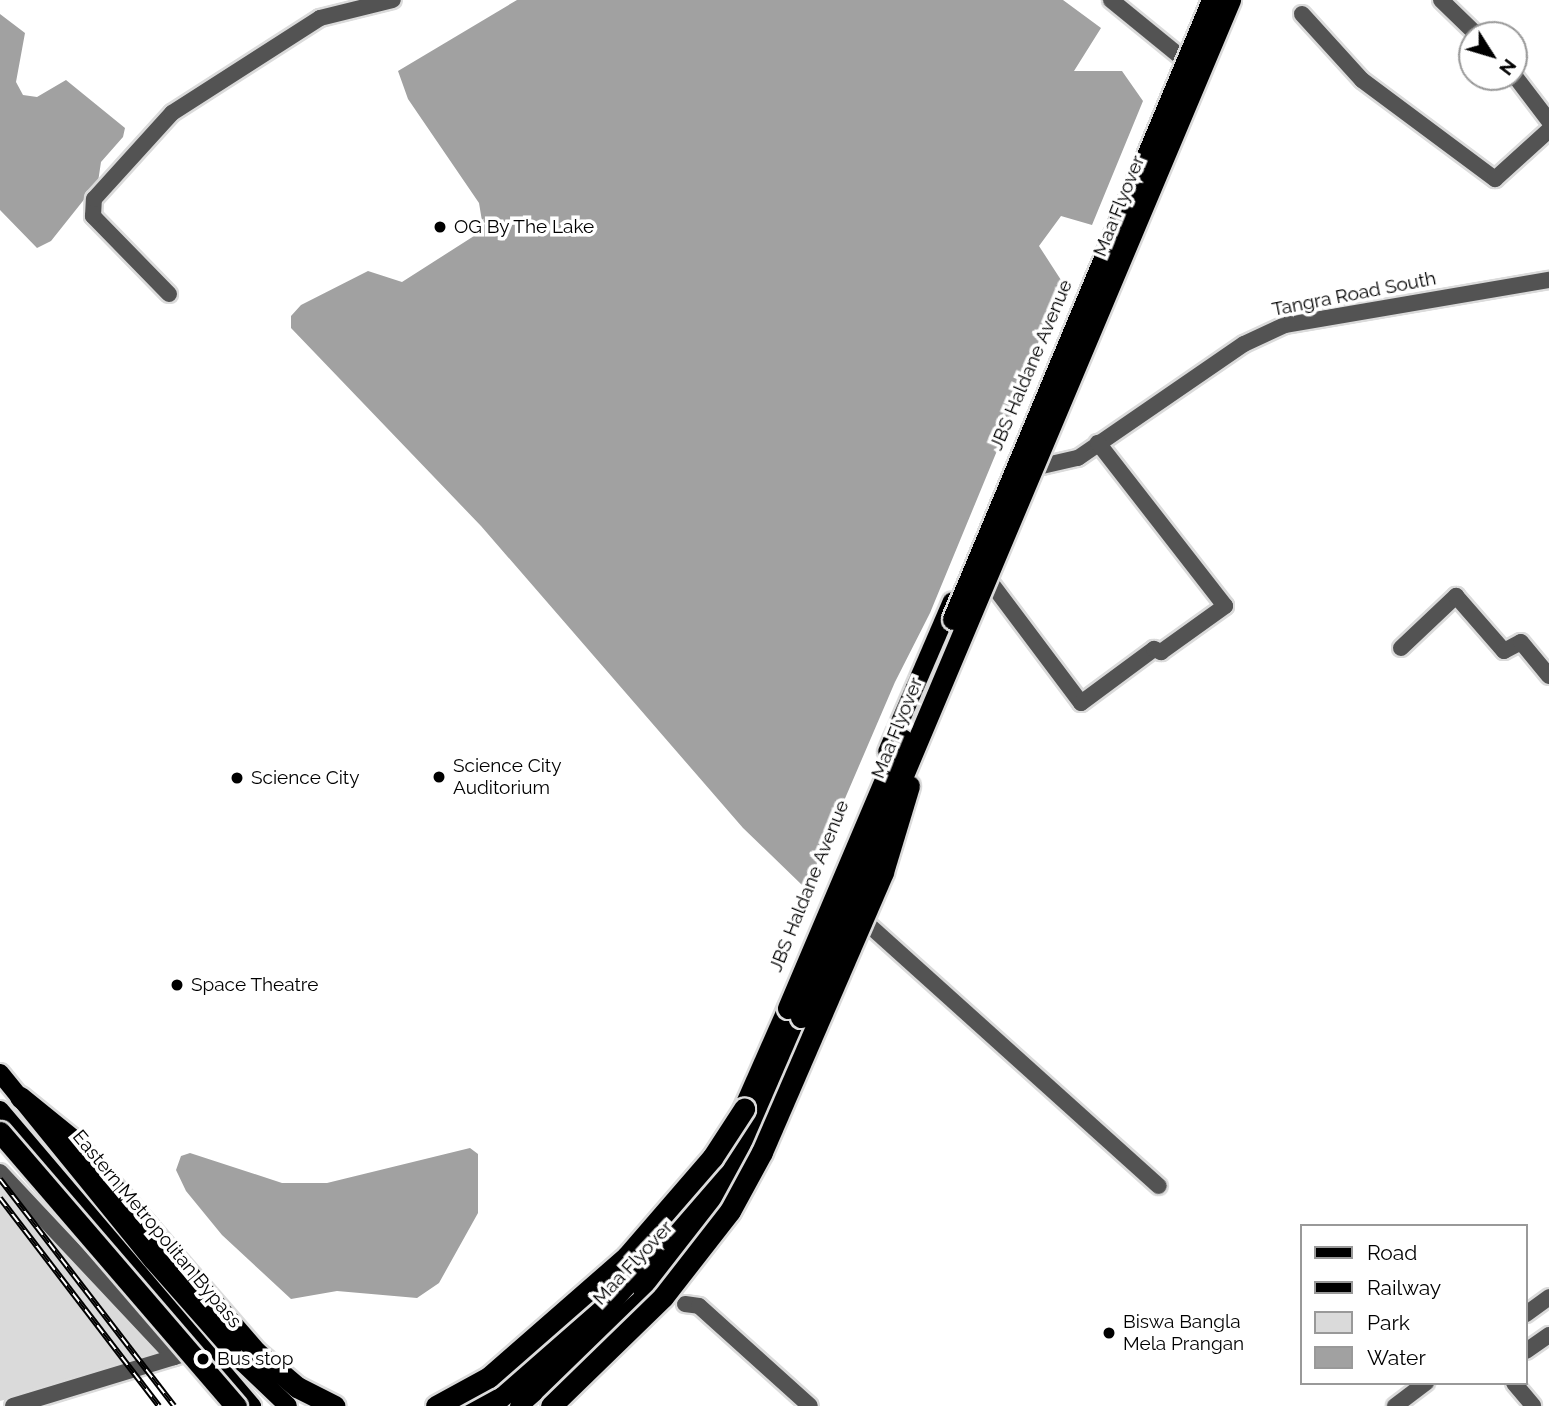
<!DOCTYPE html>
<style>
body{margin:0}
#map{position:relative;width:1549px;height:1406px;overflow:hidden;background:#fff;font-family:Raleway,sans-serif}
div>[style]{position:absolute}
.green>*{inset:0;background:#dadada}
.water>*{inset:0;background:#a1a1a1}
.roads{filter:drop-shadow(2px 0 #dbdbdb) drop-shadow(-2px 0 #dbdbdb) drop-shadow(0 2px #dbdbdb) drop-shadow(0 -2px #dbdbdb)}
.minor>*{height:16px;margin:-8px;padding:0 8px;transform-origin:8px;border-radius:8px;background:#535353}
.major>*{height:18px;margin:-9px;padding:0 9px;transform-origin:9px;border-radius:9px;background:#000}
.highway>*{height:21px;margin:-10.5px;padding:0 10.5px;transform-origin:10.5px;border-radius:10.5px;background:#000}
.rail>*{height:6px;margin-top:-3px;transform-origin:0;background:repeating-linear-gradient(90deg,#fff 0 10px,#000 0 20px);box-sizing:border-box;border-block:2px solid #000}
.bridges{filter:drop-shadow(2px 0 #dbdbdb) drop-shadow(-2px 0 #dbdbdb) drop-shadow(0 2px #dbdbdb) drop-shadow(0 -2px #dbdbdb)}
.highway-bridge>*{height:21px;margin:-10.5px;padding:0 10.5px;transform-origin:10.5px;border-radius:10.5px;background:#000}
.dots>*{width:19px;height:19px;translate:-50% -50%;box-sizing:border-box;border:4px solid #fff;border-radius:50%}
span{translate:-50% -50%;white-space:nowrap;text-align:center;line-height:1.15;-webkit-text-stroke:7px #fff;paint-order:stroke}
.street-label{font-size:19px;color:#000}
.poi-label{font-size:19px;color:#000}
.left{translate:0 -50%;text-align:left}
.legend{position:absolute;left:1300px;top:1224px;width:228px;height:161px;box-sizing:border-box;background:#fff;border:2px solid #999;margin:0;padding:9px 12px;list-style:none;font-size:21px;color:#000}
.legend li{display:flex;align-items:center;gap:14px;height:35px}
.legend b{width:35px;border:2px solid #999}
.north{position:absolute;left:1458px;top:21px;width:70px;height:70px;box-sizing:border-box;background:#fff;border:2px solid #999;border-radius:50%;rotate:127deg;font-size:19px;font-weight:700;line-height:28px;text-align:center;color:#000}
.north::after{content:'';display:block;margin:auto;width:24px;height:32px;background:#000;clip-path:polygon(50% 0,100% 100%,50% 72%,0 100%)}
</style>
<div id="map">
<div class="green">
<div style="clip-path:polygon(0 1166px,160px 1350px,160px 1359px,0 1401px)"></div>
</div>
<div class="water">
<div style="clip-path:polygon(517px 0,1063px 0,1101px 28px,1074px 71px,1122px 71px,1143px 101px,1092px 225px,1061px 216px,1039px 246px,1061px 280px,1013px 412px,930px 613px,895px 682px,810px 880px,802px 885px,743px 828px,481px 526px,291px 328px,291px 316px,301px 305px,368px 271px,402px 282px,474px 236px,482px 221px,479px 203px,408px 99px,398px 71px)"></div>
<div style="clip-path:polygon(0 14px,25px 33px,16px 82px,23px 95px,37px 97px,66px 80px,125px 128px,123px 137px,101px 162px,98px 182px,51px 241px,37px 248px,0 210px)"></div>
<div style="clip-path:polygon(470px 1148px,478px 1154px,478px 1213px,439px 1283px,417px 1298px,337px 1291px,291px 1299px,222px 1235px,186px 1191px,176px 1170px,181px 1156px,190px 1153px,282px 1183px,327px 1183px)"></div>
</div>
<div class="roads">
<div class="minor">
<div style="left:1111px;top:0;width:90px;rotate:39.2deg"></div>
<div style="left:1441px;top:0;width:50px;rotate:44.2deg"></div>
<div style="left:1302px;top:14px;width:89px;rotate:47.7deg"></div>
<div style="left:1362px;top:80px;width:166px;rotate:36.7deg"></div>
<div style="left:1495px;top:179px;width:73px;rotate:-42.2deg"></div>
<div style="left:1514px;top:75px;width:58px;rotate:52.7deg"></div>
<div style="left:169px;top:294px;width:109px;rotate:-134.3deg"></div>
<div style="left:93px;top:216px;width:17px;rotate:-87deg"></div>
<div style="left:94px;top:199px;width:116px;rotate:-47.8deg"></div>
<div style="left:172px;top:113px;width:176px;rotate:-32.7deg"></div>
<div style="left:320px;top:18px;width:75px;rotate:-13.9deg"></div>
<div style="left:1026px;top:459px;width:17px;rotate:24deg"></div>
<div style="left:1042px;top:466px;width:37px;rotate:-13deg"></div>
<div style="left:1078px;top:458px;width:201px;rotate:-34.5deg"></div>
<div style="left:1244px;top:344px;width:45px;rotate:-24.9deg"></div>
<div style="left:1285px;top:325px;width:268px;rotate:-9.7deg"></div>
<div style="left:991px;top:583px;width:150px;rotate:53.1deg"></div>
<div style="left:1081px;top:703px;width:91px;rotate:-36.5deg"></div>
<div style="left:1154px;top:649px;width:8px;rotate:23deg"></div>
<div style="left:1161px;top:652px;width:79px;rotate:-35.7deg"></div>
<div style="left:1225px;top:606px;width:207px;rotate:-127.9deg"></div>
<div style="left:1401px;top:648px;width:76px;rotate:-43.4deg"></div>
<div style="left:1456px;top:596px;width:73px;rotate:48.9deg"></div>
<div style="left:1504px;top:651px;width:19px;rotate:-28deg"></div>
<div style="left:1521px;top:642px;width:44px;rotate:50.5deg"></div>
<div style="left:871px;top:927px;width:387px;rotate:42deg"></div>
<div style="left:0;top:1172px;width:254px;rotate:46.8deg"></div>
<div style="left:685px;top:1304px;width:14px;rotate:8deg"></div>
<div style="left:699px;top:1306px;width:149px;rotate:42deg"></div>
<div style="left:1526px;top:1314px;width:29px;rotate:-36deg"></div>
<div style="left:1526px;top:1351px;width:28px;rotate:-35deg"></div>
<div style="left:1514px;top:1383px;width:30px;rotate:50deg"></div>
<div style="left:13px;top:1406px;width:176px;rotate:-16.9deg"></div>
<div style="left:1395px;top:1406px;width:39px;rotate:-37deg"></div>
</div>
<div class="major">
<div style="left:887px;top:752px;width:164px;rotate:-66.7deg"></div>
<div style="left:0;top:1073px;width:242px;rotate:50.9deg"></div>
<div style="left:153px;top:1261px;width:136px;rotate:48.6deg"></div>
<div style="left:243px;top:1363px;width:62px;rotate:43.7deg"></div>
<div style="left:0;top:1110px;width:389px;rotate:49.6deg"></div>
<div style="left:474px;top:1406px;width:35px;rotate:-39deg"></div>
<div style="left:519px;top:1406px;width:187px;rotate:-41.1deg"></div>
</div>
<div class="highway">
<div style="left:20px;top:1097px;width:67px;rotate:38.9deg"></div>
<div style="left:72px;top:1139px;width:281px;rotate:49.2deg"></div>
<div style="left:256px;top:1352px;width:54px;rotate:40.5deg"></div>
<div style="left:297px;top:1387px;width:42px;rotate:26.6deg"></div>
<div style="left:643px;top:1289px;width:79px;rotate:-48.6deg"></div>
<div style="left:695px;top:1230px;width:67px;rotate:-58.4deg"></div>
<div style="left:730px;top:1173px;width:171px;rotate:-65.5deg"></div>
<div style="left:490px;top:1406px;width:155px;rotate:-40.8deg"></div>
<div style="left:607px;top:1305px;width:90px;rotate:-47.3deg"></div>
<div style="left:668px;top:1239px;width:103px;rotate:-56.9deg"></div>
<div style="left:724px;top:1153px;width:158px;rotate:-66.2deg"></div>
</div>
</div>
<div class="rail">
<div style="left:0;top:1179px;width:286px;rotate:52.5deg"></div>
<div style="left:0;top:1198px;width:262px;rotate:52.6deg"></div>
</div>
<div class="bridges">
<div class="highway-bridge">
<div style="left:953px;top:619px;width:671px;rotate:-67.29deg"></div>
<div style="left:788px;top:1008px;width:292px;rotate:-67deg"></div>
<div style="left:801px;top:1017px;width:1104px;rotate:-67.13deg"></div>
<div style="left:0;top:1132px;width:362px;rotate:49.3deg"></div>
<div style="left:436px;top:1406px;width:60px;rotate:-28.7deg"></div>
<div style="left:489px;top:1377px;width:184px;rotate:-41.2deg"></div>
<div style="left:627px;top:1256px;width:130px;rotate:-49.1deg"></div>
<div style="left:712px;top:1158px;width:59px;rotate:-56.9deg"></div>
<div style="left:551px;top:1406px;width:156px;rotate:-44.2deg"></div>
<div style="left:663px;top:1297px;width:109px;rotate:-52.1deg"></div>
<div style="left:730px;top:1211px;width:67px;rotate:-61.5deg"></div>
<div style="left:762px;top:1152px;width:305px;rotate:-66.6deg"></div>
<div style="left:883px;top:872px;width:90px;rotate:-73.2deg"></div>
</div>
</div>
<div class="dots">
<div style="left:440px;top:227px;background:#000"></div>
<div style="left:439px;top:777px;background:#000"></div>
<div style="left:237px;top:778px;background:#000"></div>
<div style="left:177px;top:985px;background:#000"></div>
<div style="left:1109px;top:1333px;background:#000"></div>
<div style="left:203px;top:1359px;background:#000"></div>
</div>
<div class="street-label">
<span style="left:1119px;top:206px;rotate:-68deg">Maa Flyover</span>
<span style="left:1354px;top:294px;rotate:-11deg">Tangra Road South</span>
<span style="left:1031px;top:365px;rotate:-67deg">JBS Haldane Avenue</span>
<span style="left:897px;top:728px;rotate:-68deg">Maa Flyover</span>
<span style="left:809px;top:886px;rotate:-68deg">JBS Haldane Avenue</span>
<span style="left:157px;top:1229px;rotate:50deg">Eastern Metropolitan Bypass</span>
<span style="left:633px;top:1263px;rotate:-47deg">Maa Flyover</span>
</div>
<div class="poi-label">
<span class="left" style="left:454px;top:227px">OG By The Lake</span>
<span class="left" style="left:453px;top:777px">Science City<br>Auditorium</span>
<span class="left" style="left:251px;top:778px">Science City</span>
<span class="left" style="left:191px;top:985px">Space Theatre</span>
<span class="left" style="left:1123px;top:1333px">Biswa Bangla<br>Mela Prangan</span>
<span class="left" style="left:217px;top:1359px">Bus stop</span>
</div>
<ul class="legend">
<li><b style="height:9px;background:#000"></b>Road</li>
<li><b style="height:9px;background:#000"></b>Railway</li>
<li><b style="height:19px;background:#dadada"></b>Park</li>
<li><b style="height:19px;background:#a1a1a1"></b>Water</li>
</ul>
<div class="north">N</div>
</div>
